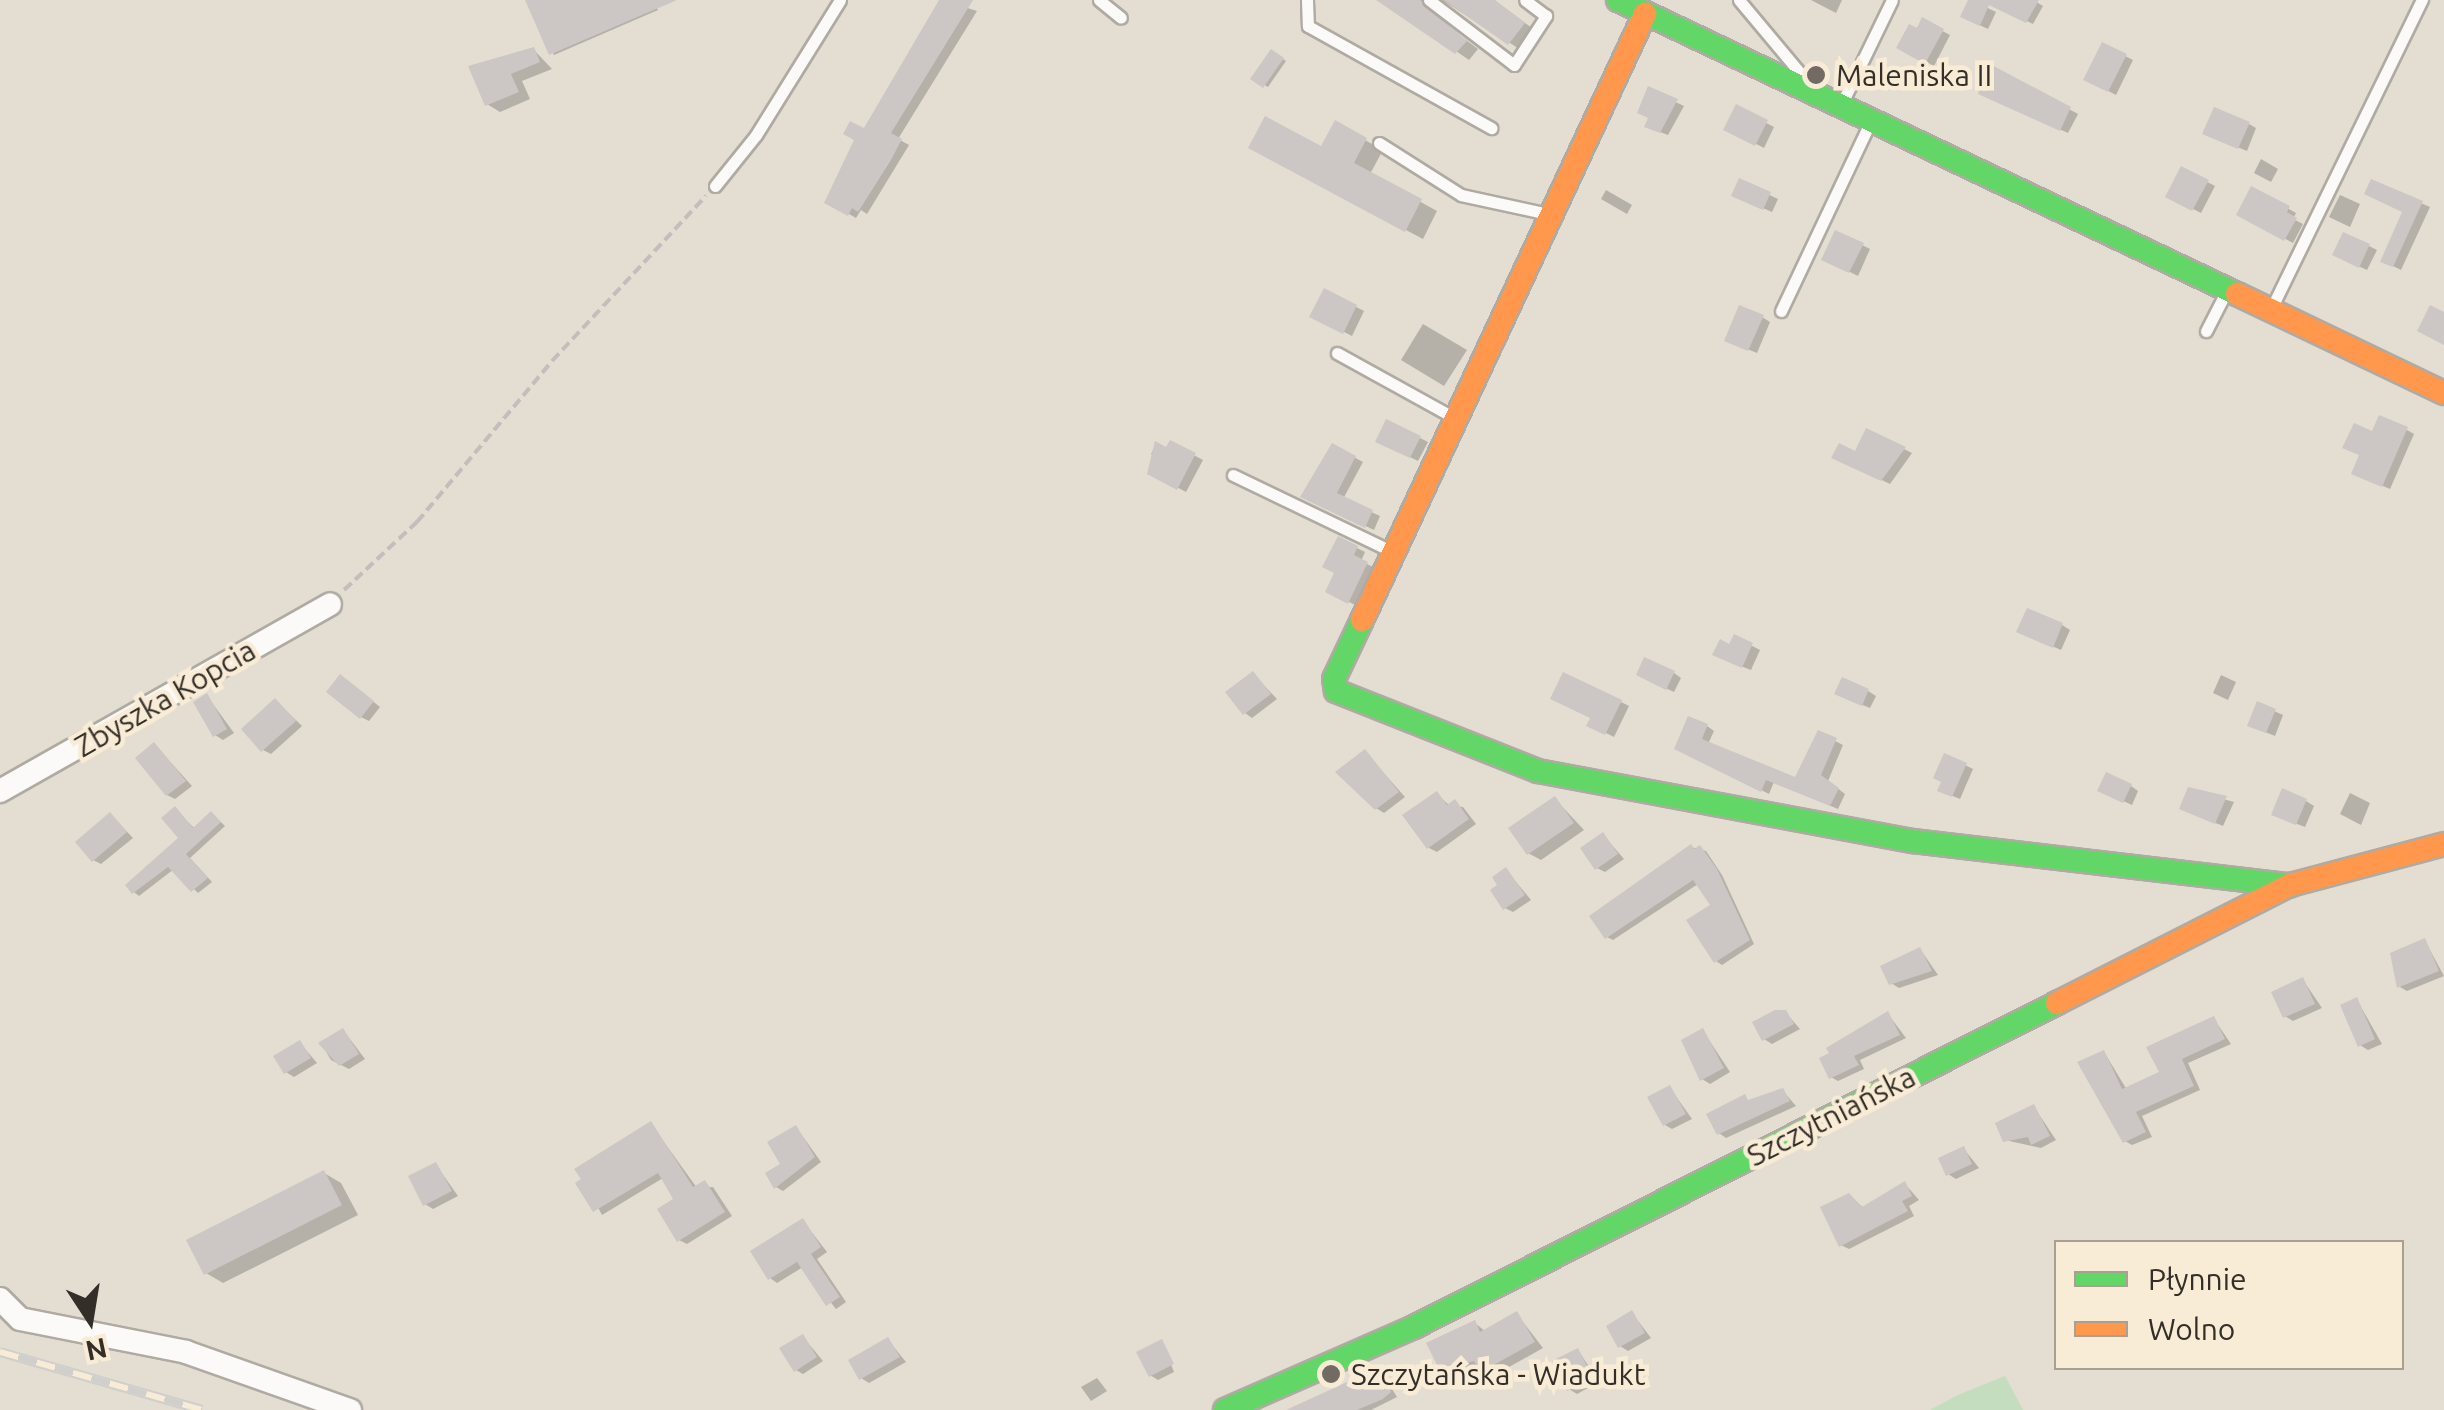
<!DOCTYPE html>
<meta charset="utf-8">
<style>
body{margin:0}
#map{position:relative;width:2444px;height:1410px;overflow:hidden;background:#e3ddd2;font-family:Ubuntu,sans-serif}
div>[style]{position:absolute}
.green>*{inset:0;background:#c4ddbe}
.shadow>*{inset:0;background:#0003}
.building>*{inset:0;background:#ccc6c4}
.path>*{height:4px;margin-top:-2px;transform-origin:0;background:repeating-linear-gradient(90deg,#c3bebb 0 10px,transparent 0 15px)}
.roads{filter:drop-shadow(2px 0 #afaaa2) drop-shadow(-2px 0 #afaaa2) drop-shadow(0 2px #afaaa2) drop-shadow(0 -2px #afaaa2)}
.lane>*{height:11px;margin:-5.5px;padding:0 5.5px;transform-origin:5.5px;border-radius:5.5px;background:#fbfaf8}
.street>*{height:22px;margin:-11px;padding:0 11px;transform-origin:11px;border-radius:11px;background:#fbfaf8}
.fast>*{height:22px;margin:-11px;padding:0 11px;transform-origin:11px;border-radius:11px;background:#63d668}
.slow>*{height:22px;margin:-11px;padding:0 11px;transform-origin:11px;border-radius:11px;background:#ff974d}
.rail>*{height:10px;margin-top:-5px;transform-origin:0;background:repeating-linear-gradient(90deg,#f9ecd7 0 19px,#d1cfcc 0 38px);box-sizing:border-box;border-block:2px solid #d1cfcc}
.dots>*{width:28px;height:28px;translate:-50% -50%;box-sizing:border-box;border:5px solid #f9ecd7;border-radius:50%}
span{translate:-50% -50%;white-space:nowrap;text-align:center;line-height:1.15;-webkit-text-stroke:9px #f9ecd7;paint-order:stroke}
.poi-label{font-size:30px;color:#332e27}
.left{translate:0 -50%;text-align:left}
.street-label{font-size:30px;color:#332e27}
.legend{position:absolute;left:2054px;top:1240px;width:350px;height:130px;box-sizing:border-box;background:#f9ecd7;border:2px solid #aaa091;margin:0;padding:12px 18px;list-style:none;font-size:30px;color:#332e27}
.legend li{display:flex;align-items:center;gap:20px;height:50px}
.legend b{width:50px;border:2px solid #aaa091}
.north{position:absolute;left:40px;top:1270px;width:100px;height:100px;-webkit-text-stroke:8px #f9ecd7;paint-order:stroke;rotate:168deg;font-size:28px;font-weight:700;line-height:40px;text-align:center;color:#332e27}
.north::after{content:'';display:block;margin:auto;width:35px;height:45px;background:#332e27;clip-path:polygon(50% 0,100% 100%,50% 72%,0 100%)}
</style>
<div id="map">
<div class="green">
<div style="clip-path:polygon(2005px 1376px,2023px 1410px,1930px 1410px,1958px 1395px)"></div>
</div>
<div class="shadow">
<div style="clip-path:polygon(528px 0,653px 0,658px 10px,554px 55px)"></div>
<div style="clip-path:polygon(942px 0,977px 11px,898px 139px,909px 145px,867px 214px,861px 210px,856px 218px,828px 202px)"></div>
<div style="clip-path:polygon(1382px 0,1436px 0,1434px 16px,1478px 49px,1469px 60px)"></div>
<div style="clip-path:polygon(1442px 0,1494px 0,1536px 31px,1521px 50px)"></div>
<div style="clip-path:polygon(1811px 0,1842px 0,1836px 13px)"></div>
<div style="clip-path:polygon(1971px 0,1996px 12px,1988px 29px,1971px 21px)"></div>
<div style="clip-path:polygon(1984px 0,2033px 0,2043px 6px,2033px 24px)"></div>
<div style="clip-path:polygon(1923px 21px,1950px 35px,1934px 66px,1899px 47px)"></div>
<div style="clip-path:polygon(2103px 45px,2133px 60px,2116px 95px,2086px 79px)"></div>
<div style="clip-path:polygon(534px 50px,552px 69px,522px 81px,530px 99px,500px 112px,487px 104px,472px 68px)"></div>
<div style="clip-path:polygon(1272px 52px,1286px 61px,1268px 87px,1253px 78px)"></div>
<div style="clip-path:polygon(1987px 65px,2078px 114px,2068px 133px,1988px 97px,1979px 80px)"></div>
<div style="clip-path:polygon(1650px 90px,1684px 106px,1668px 135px,1655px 130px)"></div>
<div style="clip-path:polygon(1737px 108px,1774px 127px,1764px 148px,1727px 129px)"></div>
<div style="clip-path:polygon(1336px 124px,1383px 150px,1370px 174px,1437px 211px,1423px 239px,1268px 157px,1322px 149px)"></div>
<div style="clip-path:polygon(2249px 124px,2256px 128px,2247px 151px,2213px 137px)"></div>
<div style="clip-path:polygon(2261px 159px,2278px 169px,2271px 182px,2254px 173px)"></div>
<div style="clip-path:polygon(2182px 169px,2215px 186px,2201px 213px,2168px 196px)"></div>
<div style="clip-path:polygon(1740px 181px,1778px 199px,1772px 212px,1742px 199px)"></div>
<div style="clip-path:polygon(2372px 182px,2430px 207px,2401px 270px,2391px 265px,2405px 211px)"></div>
<div style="clip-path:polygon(2252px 189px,2296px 213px,2293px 219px,2303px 224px,2293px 243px,2239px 214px)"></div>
<div style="clip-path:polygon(1606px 190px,1632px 205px,1627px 214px,1601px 199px)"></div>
<div style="clip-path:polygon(2340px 195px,2360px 204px,2350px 227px,2329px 217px)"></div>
<div style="clip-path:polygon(1862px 245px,1870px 249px,1858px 276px,1832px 263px)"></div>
<div style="clip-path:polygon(2369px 246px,2377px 250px,2367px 270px,2343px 259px)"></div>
<div style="clip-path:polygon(1325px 291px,1364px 311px,1352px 336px,1313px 316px)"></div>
<div style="clip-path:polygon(1762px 317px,1770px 322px,1757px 353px,1735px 344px)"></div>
<div style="clip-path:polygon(1423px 324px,1467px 350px,1444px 386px,1401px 360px)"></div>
<div style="clip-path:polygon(2407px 430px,2414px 434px,2390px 489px,2362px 477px,2374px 434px)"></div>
<div style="clip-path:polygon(1867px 431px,1912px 453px,1890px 484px,1842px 461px,1856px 454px)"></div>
<div style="clip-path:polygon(1420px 438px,1428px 442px,1418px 461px,1386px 445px)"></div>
<div style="clip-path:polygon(1171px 443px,1203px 460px,1186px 492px,1150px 473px,1159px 458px,1151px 454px,1156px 444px,1167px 450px)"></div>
<div style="clip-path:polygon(1333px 446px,1363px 462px,1343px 499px,1380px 516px,1374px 530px,1311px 500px)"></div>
<div style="clip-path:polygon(1339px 539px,1365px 552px,1361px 561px,1375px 568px,1357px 606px,1328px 591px,1337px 573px)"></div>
<div style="clip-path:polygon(2062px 625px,2070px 630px,2061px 650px,2027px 635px)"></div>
<div style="clip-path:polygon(1735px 637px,1760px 650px,1751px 670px,1723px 659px)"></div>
<div style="clip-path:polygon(1674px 673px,1681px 678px,1674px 692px,1646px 679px)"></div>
<div style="clip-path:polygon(1253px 674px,1277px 699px,1252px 718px,1245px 713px)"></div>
<div style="clip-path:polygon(2221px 675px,2236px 682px,2228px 700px,2213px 693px)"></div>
<div style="clip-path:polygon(348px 682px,380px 707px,369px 721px,361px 717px)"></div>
<div style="clip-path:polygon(1868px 691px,1876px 696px,1870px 708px,1845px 698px)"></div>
<div style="clip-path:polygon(207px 696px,234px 733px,223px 740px,215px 735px)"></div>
<div style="clip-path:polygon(276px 701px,302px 726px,271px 754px,263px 750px)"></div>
<div style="clip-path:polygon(1621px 702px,1629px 706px,1614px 737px,1590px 725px)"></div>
<div style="clip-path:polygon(2258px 704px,2283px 715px,2275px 736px,2258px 729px)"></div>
<div style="clip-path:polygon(1707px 726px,1714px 731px,1708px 744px,1796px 780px,1819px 733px,1843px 745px,1828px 781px,1845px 794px,1838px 809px,1774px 782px,1769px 794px,1677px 748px)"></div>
<div style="clip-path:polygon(155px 745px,192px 786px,175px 799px,167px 795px)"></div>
<div style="clip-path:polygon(1365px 752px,1405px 797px,1384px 813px,1376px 808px)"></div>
<div style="clip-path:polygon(1965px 765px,1973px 769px,1960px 799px,1948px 794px)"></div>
<div style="clip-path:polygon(2131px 786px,2138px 791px,2132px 805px,2108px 794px)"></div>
<div style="clip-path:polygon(2190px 790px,2234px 802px,2223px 826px,2189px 812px)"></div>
<div style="clip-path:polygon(2350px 793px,2370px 803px,2361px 825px,2340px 814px)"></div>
<div style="clip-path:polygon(1437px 794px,1450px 806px,1463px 807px,1476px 824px,1437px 852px,1429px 848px)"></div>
<div style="clip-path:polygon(1555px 799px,1584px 830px,1541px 860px,1528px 853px)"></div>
<div style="clip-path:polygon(2306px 801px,2314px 806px,2305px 827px,2282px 818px)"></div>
<div style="clip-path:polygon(175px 809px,195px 829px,212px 814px,225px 826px,190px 858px,212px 882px,198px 893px,174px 869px,139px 896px,134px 892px,181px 838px)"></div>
<div style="clip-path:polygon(111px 815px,133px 838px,101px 864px,93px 860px)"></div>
<div style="clip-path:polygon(1603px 835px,1624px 859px,1605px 872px,1597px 868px)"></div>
<div style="clip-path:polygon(1691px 847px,1706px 851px,1722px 875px,1754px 944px,1722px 965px,1716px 961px,1713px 906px,1698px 884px,1613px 940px,1607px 937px)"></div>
<div style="clip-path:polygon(1506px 870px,1531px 900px,1513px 912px,1505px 908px)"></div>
<div style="clip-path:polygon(2425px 941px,2444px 976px,2407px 991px,2400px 987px)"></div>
<div style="clip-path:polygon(1920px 949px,1938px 975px,1899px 988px,1891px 983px)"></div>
<div style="clip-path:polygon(2303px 980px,2322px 1008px,2293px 1021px,2285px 1016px)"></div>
<div style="clip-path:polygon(2357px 1000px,2382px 1044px,2368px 1050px,2360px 1045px)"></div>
<div style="clip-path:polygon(1786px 1013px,1800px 1029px,1772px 1044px,1764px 1039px)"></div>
<div style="clip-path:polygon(1888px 1014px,1906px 1038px,1860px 1060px,1864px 1069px,1838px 1081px,1831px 1077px)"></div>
<div style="clip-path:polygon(2214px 1019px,2231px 1044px,2188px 1063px,2200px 1090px,2142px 1116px,2152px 1137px,2132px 1145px,2125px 1141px,2104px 1052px,2127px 1090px,2162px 1073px)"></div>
<div style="clip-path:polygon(343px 1030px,365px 1059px,349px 1069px,331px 1060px,321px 1043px)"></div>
<div style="clip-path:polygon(1703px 1031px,1730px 1072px,1710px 1084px,1702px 1079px)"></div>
<div style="clip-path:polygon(300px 1043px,317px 1063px,294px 1077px,286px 1072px)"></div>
<div style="clip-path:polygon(1670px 1088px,1692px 1119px,1672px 1129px,1665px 1125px)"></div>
<div style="clip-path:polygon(1783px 1091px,1796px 1106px,1726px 1138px,1719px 1133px)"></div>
<div style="clip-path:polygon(2034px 1107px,2056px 1140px,2041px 1148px,2005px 1140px)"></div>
<div style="clip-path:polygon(651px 1124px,697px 1188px,713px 1187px,732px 1216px,687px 1244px,679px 1240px,677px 1200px,663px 1178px,602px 1215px,584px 1180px)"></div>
<div style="clip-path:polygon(796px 1127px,821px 1162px,783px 1191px,776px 1187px)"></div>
<div style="clip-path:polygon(1964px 1149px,1979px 1168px,1956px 1179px,1948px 1174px)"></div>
<div style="clip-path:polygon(436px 1165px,458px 1196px,433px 1209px,425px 1204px)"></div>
<div style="clip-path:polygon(324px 1173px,341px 1183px,358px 1215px,223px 1283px,206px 1273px)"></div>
<div style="clip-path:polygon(1905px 1184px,1919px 1200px,1909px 1206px,1914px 1216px,1849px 1249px,1841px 1245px,1849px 1196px,1864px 1208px)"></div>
<div style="clip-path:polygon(803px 1221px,827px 1252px,817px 1259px,846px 1302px,836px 1309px,803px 1267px,777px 1283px,770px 1278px)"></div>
<div style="clip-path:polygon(1632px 1313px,1651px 1338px,1628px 1351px,1620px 1346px)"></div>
<div style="clip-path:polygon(1517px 1314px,1543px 1348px,1493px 1376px,1481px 1367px,1452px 1375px,1442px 1370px,1475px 1323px,1486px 1332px)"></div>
<div style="clip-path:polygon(803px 1337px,823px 1361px,803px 1374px,796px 1370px)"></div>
<div style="clip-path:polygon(888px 1340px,906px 1362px,869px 1383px,861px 1378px)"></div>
<div style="clip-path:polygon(1165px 1349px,1174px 1372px,1158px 1380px,1150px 1375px)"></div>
<div style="clip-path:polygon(1578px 1350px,1599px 1382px,1577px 1394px,1569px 1389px)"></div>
<div style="clip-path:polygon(1380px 1370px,1397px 1397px,1371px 1410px,1309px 1410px)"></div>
<div style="clip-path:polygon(1097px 1378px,1107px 1391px,1091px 1401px,1081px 1387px)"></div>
</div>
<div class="building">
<div style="clip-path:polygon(525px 0,677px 0,549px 55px)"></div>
<div style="clip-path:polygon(939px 0,973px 0,891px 133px,902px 139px,891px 160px,858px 212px,852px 208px,848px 216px,824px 203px,854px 140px,843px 134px,850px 121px,864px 128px)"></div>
<div style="clip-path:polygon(1376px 0,1420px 0,1467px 41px,1455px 54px)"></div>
<div style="clip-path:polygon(1444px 0,1495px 0,1525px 23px,1508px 45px)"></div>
<div style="clip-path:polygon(1968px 0,2039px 0,2026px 23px,1989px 5px,1980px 26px,1960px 17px)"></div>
<div style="clip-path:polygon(1922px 17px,1944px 29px,1925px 64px,1896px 48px,1909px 24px,1917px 28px)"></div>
<div style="clip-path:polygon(2102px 42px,2127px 54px,2108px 92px,2083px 80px)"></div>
<div style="clip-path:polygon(534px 47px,540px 62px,511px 74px,519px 92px,485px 106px,468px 66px)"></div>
<div style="clip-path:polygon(1271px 49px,1284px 58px,1263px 88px,1250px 79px)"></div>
<div style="clip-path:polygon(1986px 62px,2071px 107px,2060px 131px,1978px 94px)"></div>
<div style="clip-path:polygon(1648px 86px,1678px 99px,1660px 133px,1644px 127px,1648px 118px,1637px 113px)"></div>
<div style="clip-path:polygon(1736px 104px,1768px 120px,1755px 146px,1723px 130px)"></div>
<div style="clip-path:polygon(2214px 107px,2250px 122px,2238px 149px,2202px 134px)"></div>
<div style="clip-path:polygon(1265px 116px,1321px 146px,1335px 120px,1367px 138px,1354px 163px,1422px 199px,1405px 232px,1248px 148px)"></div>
<div style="clip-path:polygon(2181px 166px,2209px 180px,2192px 211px,2165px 197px)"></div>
<div style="clip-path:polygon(1739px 178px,1771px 192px,1763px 210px,1731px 196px)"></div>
<div style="clip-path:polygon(2371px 179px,2423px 201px,2393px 267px,2380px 262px,2402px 212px,2364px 194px)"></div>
<div style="clip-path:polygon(2251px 186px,2290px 206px,2287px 212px,2297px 218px,2284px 241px,2236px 215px)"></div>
<div style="clip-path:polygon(1835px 230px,1864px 243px,1849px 273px,1821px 260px)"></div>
<div style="clip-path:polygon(2343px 232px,2370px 244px,2359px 268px,2332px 255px)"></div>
<div style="clip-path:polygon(1324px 288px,1357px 305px,1343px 334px,1309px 317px)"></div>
<div style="clip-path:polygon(1739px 305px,1764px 315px,1748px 351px,1724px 341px)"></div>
<div style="clip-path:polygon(2430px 305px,2444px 312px,2444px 345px,2417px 331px)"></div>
<div style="clip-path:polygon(2379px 415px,2408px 427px,2382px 487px,2351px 474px,2359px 455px,2342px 448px,2354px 423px,2372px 431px)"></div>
<div style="clip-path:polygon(1386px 419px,1421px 436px,1410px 458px,1375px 442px)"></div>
<div style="clip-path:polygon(1866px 428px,1906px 447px,1881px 481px,1831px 458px,1839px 443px,1855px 451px)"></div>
<div style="clip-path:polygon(1170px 440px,1196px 453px,1177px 490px,1147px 474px,1155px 441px,1166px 447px)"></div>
<div style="clip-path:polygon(1332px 443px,1356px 456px,1337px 493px,1373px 510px,1365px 528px,1300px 497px)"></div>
<div style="clip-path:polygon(1338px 536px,1358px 546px,1354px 555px,1368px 562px,1348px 604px,1325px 592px,1334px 573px,1322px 567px)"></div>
<div style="clip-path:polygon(2027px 608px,2063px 623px,2053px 648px,2016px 632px)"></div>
<div style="clip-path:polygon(1734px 634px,1753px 643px,1742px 668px,1712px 655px,1720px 639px,1729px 644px)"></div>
<div style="clip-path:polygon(1644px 657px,1675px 671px,1666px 690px,1636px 675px)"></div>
<div style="clip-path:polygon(1253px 671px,1271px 694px,1243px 715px,1225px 692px)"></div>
<div style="clip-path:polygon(1563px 672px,1622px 700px,1605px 735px,1586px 726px,1590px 718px,1550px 699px)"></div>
<div style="clip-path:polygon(340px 674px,374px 701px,360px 719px,326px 692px)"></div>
<div style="clip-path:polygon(1842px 677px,1869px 689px,1862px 706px,1834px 694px)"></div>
<div style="clip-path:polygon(207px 693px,227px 729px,213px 737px,193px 702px)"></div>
<div style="clip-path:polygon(275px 698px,296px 721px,261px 752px,241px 729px)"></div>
<div style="clip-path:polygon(2257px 701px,2276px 709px,2266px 733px,2247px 726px)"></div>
<div style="clip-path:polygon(1688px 716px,1708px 724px,1702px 739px,1795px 777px,1818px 730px,1837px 738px,1821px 775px,1839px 788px,1830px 806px,1766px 780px,1761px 792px,1674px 749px)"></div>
<div style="clip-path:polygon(154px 742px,186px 781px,166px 796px,135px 758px)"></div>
<div style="clip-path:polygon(1365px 749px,1399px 792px,1375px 810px,1335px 772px)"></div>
<div style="clip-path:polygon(1944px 753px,1967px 763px,1952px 797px,1937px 791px,1941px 782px,1933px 778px)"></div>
<div style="clip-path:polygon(2106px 772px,2132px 784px,2123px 803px,2097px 791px)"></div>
<div style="clip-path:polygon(2188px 787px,2227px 796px,2215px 824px,2179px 809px)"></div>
<div style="clip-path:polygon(2282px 788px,2307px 799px,2296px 825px,2271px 815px)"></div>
<div style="clip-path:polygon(1437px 791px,1447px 805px,1455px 799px,1469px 819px,1427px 849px,1402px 815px)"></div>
<div style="clip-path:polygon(1555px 796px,1574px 823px,1527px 855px,1508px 828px)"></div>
<div style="clip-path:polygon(175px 806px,193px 828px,211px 811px,221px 822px,186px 854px,208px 878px,191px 892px,168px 867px,132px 894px,125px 885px,178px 838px,161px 818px)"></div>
<div style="clip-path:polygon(110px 812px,127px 832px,92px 862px,75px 842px)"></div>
<div style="clip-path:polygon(1603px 832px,1618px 854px,1595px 870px,1580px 848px)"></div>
<div style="clip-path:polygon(1691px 844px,1694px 849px,1700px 845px,1717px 869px,1750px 940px,1714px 963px,1686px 920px,1710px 905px,1693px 880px,1605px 939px,1589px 916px)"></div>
<div style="clip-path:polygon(1506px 867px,1525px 895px,1503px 910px,1490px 890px,1497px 885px,1492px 877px)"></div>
<div style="clip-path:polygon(2425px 938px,2439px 971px,2397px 988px,2390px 953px)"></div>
<div style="clip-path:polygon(1920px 947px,1932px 971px,1889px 985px,1880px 966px)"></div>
<div style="clip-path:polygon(2303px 977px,2315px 1004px,2283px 1018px,2271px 992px)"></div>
<div style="clip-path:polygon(2357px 997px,2375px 1039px,2358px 1047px,2340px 1005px)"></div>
<div style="clip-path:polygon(1775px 1010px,1786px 1010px,1794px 1024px,1762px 1041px,1752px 1022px)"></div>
<div style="clip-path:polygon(1888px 1011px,1900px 1035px,1854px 1056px,1859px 1065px,1829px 1079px,1819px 1058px,1829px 1053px,1826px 1048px)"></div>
<div style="clip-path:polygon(2214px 1016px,2225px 1039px,2182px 1059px,2194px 1086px,2136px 1112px,2146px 1132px,2123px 1143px,2077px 1062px,2104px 1050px,2122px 1089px,2159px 1072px,2146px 1047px)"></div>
<div style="clip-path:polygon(343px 1028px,359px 1054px,339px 1066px,318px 1043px)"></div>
<div style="clip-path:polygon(1703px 1028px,1724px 1068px,1700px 1081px,1681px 1040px)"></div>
<div style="clip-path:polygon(300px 1040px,311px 1058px,284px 1074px,273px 1056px)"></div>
<div style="clip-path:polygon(1670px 1085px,1686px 1114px,1663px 1126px,1647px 1097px)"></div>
<div style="clip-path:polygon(1783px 1088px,1790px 1101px,1717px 1135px,1706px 1114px,1745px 1094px,1748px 1100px)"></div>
<div style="clip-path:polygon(2034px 1104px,2050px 1136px,2031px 1145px,2028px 1137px,2003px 1142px,1995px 1123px)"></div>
<div style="clip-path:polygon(651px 1121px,693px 1187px,705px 1180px,725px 1212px,677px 1242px,657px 1209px,673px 1199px,658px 1173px,593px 1212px,575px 1183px,581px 1179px,574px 1169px)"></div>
<div style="clip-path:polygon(796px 1125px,815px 1157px,774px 1189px,765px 1173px,780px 1164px,767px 1142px)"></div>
<div style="clip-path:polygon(1964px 1146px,1972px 1164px,1946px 1176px,1938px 1158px)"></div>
<div style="clip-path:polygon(436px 1162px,452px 1191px,423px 1206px,408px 1176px)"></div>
<div style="clip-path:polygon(324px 1170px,342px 1205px,204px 1275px,186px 1240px)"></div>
<div style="clip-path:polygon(1905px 1181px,1912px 1196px,1902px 1201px,1908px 1211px,1839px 1247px,1820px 1207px,1849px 1193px,1862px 1207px)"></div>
<div style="clip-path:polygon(803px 1218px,821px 1247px,811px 1254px,840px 1297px,826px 1306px,797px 1262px,768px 1280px,750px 1251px)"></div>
<div style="clip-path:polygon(1632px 1310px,1645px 1333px,1618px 1348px,1606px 1326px)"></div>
<div style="clip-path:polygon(1517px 1311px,1535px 1342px,1481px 1372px,1474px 1361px,1440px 1371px,1426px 1343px,1475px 1320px,1480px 1332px)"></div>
<div style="clip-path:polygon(803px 1334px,817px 1357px,794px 1372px,779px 1348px)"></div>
<div style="clip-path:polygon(888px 1337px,900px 1357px,859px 1380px,848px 1360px)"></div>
<div style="clip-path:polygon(1162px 1339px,1174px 1364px,1149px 1377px,1136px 1352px)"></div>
<div style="clip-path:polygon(1578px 1348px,1593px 1378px,1567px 1391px,1552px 1361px)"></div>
<div style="clip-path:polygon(1380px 1367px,1391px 1392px,1383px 1399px,1357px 1410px,1286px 1410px)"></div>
</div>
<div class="path">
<div style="left:344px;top:590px;width:100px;rotate:-43deg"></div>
<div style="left:417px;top:522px;width:210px;rotate:-50deg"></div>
<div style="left:552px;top:361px;width:226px;rotate:-47deg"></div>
</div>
<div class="roads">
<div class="lane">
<div style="left:1099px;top:0;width:28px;rotate:39deg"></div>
<div style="left:1307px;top:0;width:26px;rotate:88deg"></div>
<div style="left:1308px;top:26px;width:210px;rotate:29.1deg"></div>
<div style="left:1429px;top:0;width:107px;rotate:37.4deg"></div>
<div style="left:1514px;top:65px;width:59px;rotate:-56.9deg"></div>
<div style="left:1546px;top:16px;width:26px;rotate:-143deg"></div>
<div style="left:1739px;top:0;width:103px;rotate:50.1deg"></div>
<div style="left:1842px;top:103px;width:114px;rotate:-64.1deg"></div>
<div style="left:1379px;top:143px;width:97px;rotate:32.4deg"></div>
<div style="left:1461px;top:195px;width:90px;rotate:12.2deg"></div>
<div style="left:715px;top:186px;width:65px;rotate:-51.2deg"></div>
<div style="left:756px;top:135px;width:159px;rotate:-58.1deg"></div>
<div style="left:2272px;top:307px;width:342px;rotate:-64deg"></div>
<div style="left:1781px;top:311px;width:210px;rotate:-64.7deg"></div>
<div style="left:2206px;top:331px;width:46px;rotate:-62.9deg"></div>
<div style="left:1337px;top:353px;width:132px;rotate:28.9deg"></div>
<div style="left:1233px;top:475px;width:175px;rotate:25.7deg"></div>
</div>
<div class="street">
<div style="left:0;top:791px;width:379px;rotate:-29.5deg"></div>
<div style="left:0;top:1299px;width:28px;rotate:45deg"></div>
<div style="left:20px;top:1319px;width:169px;rotate:11.2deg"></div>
<div style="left:186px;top:1352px;width:174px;rotate:19.5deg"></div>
</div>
<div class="fast">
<div style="left:1618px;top:0;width:685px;rotate:25.41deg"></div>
<div style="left:1362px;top:620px;width:65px;rotate:115.4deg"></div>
<div style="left:1334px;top:679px;width:12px;rotate:81deg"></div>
<div style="left:1336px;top:691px;width:217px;rotate:21.6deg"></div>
<div style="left:1538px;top:771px;width:381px;rotate:10.6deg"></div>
<div style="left:1913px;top:841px;width:380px;rotate:6.7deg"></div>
<div style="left:1225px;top:1410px;width:206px;rotate:-23.7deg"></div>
<div style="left:1414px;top:1327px;width:720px;rotate:-26.74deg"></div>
</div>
<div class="slow">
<div style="left:2237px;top:294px;width:229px;rotate:25.6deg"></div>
<div style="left:1362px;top:620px;width:669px;rotate:-64.97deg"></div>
<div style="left:2057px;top:1003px;width:261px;rotate:-26.9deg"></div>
<div style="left:2290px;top:885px;width:159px;rotate:-14.9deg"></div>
</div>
</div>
<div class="rail">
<div style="left:0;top:1352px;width:210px;rotate:16deg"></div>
</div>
<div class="dots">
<div style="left:1816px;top:75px;background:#716b63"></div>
<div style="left:1331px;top:1374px;background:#716b63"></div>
</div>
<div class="poi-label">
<span class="left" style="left:1836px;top:75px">Maleniska II</span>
<span class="left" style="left:1351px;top:1374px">Szczytańska - Wiadukt</span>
</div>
<div class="street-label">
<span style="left:165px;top:698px;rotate:-30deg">Zbyszka Kopcia</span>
<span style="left:1831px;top:1116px;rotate:-27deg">Szczytniańska</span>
</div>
<ul class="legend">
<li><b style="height:12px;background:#63d668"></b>Płynnie</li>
<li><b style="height:12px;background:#ff974d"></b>Wolno</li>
</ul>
<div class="north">N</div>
</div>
